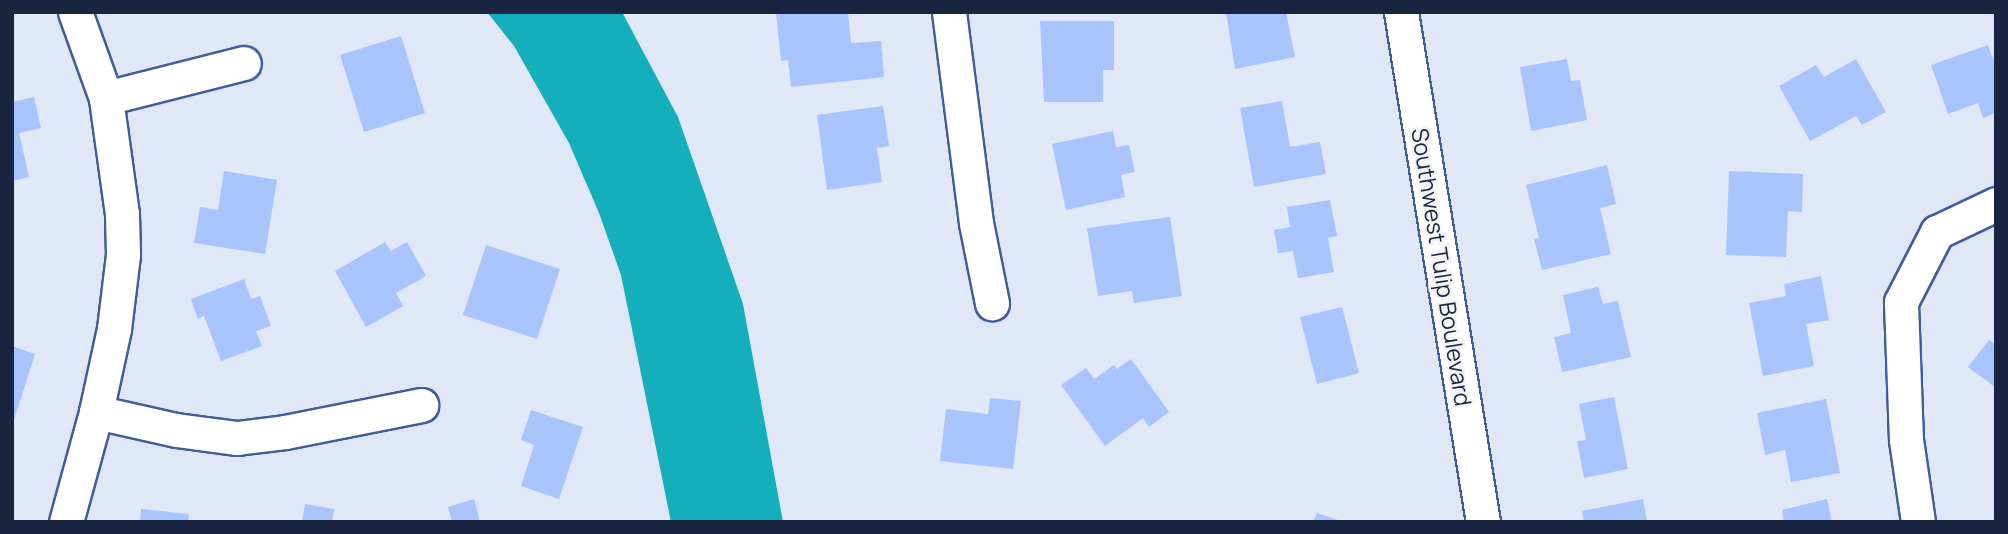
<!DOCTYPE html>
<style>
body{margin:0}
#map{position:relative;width:2008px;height:534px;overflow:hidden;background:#e0e7f6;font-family:Manrope,sans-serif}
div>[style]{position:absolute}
.water>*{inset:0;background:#14aebc}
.building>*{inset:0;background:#a9c4fd}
.roads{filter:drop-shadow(2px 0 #405c9c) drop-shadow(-2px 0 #405c9c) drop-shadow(0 2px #405c9c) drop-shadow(0 -2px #405c9c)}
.minor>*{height:33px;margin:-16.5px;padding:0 16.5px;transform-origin:16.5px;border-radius:16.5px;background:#fff}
span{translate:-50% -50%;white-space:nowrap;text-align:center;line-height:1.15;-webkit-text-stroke:5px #f4f4f4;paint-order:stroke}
.street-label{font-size:23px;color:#1a2641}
.frame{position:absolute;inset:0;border:14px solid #1a2641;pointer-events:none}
</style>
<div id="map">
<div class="water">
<div style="clip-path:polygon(487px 12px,622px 12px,678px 117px,743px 304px,783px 522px,671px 522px,621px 275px,599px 213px,569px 143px,514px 46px)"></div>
</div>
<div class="building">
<div style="clip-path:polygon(776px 12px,848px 12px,851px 43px,881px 41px,884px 77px,791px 87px,788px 60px,781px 61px)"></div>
<div style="clip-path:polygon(1226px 12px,1286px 12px,1295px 57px,1235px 69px)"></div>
<div style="clip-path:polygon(1040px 21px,1114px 21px,1114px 70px,1103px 70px,1103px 102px,1044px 102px)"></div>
<div style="clip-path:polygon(401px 36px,425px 113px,364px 132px,340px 55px)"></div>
<div style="clip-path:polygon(1988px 45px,1996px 67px,1996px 113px,1983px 118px,1978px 103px,1948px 114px,1931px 65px)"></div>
<div style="clip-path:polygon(1567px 59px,1571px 81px,1580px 80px,1587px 120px,1531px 131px,1520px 67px)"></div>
<div style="clip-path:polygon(1856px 59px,1886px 112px,1862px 125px,1856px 116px,1810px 141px,1779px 86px,1816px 65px,1824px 77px)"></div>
<div style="clip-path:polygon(34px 97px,41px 128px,19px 133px,29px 177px,12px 181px,12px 102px)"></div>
<div style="clip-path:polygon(1282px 101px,1290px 147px,1320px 142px,1326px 174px,1254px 187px,1240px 108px)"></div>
<div style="clip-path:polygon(883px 106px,889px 146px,877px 148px,882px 182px,827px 190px,817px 115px)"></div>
<div style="clip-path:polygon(1113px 131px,1116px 147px,1129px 145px,1135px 172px,1121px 175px,1125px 197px,1066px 210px,1052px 144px)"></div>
<div style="clip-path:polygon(1607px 165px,1616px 204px,1600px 208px,1611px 254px,1542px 270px,1534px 239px,1539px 238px,1526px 185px)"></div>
<div style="clip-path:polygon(224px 171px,277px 180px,265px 254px,194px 243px,200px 207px,218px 210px)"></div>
<div style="clip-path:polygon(1729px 171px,1803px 174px,1802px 212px,1788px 211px,1786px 257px,1726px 255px)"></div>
<div style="clip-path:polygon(1330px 200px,1337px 236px,1328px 238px,1334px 272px,1298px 278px,1293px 251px,1278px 253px,1274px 230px,1290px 227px,1287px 207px)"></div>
<div style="clip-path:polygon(1170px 217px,1182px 296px,1134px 303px,1132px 291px,1098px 296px,1087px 228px)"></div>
<div style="clip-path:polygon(385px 242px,391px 251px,407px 242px,426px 276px,396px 293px,403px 306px,366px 327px,335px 271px)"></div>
<div style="clip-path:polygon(486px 245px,560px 269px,537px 339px,463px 315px)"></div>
<div style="clip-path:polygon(1821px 276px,1829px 320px,1806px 324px,1814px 366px,1763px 376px,1749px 303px,1786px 296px,1784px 284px)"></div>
<div style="clip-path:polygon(244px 279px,251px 299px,260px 296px,271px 326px,256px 331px,262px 346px,221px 361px,204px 316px,198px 319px,191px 299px)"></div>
<div style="clip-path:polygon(1598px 287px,1603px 304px,1618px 301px,1631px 357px,1562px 372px,1554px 337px,1571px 333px,1563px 295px)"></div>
<div style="clip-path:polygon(1342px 307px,1359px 373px,1317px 384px,1300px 317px)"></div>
<div style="clip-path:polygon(1989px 340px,1996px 345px,1996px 388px,1968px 367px)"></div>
<div style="clip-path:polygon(12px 346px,35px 354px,13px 423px,12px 423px)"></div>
<div style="clip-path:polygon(1131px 359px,1169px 412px,1149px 427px,1143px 418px,1105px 446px,1061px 385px,1086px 368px,1094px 379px,1114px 365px,1117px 369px)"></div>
<div style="clip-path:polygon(1614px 397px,1628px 469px,1584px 478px,1577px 441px,1586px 440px,1579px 404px)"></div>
<div style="clip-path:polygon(990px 398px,1021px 401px,1013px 469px,940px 461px,946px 409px,988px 414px)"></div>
<div style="clip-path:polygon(1826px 399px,1840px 473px,1791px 482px,1785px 450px,1765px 455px,1757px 413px)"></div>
<div style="clip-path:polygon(531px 410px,583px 427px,559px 499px,521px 486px,534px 445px,521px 440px)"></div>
<div style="clip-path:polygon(474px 499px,480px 522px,452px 522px,448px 507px)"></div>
<div style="clip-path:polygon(1643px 499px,1647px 522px,1584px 522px,1582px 511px)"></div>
<div style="clip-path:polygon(1827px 499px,1832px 522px,1784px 522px,1782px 510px)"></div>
<div style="clip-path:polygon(305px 504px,334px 509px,332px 522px,302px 522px)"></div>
<div style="clip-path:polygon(141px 509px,189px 514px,188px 522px,140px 522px)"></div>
<div style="clip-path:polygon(1317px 513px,1341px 521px,1341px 522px,1313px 522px)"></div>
</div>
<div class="roads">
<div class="minor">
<div style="left:949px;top:12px;width:213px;rotate:82.7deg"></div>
<div style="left:976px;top:223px;width:82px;rotate:78.7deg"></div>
<div style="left:1401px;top:12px;width:517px;rotate:80.87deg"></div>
<div style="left:106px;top:98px;width:142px;rotate:-14.2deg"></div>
<div style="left:96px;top:412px;width:82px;rotate:12.7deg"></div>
<div style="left:176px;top:430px;width:62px;rotate:7.5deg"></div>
<div style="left:237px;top:438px;width:48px;rotate:-7.1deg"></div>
<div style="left:285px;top:432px;width:139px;rotate:-11.2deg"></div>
<div style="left:66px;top:522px;width:114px;rotate:-74.7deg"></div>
<div style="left:96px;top:412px;width:85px;rotate:-77.8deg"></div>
<div style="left:114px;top:329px;width:75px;rotate:-83.1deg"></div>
<div style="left:123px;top:255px;width:41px;rotate:-91.4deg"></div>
<div style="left:122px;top:214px;width:117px;rotate:-97.9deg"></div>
<div style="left:106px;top:98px;width:91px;rotate:-109.8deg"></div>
<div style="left:1918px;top:522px;width:83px;rotate:-98.3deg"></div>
<div style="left:1906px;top:440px;width:138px;rotate:-92.1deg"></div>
<div style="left:1901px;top:302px;width:79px;rotate:-62.8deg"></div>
<div style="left:1937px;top:232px;width:65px;rotate:-25.4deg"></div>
</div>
</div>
<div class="street-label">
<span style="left:1442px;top:267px;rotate:81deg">Southwest Tulip Boulevard</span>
</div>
<div class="frame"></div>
</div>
